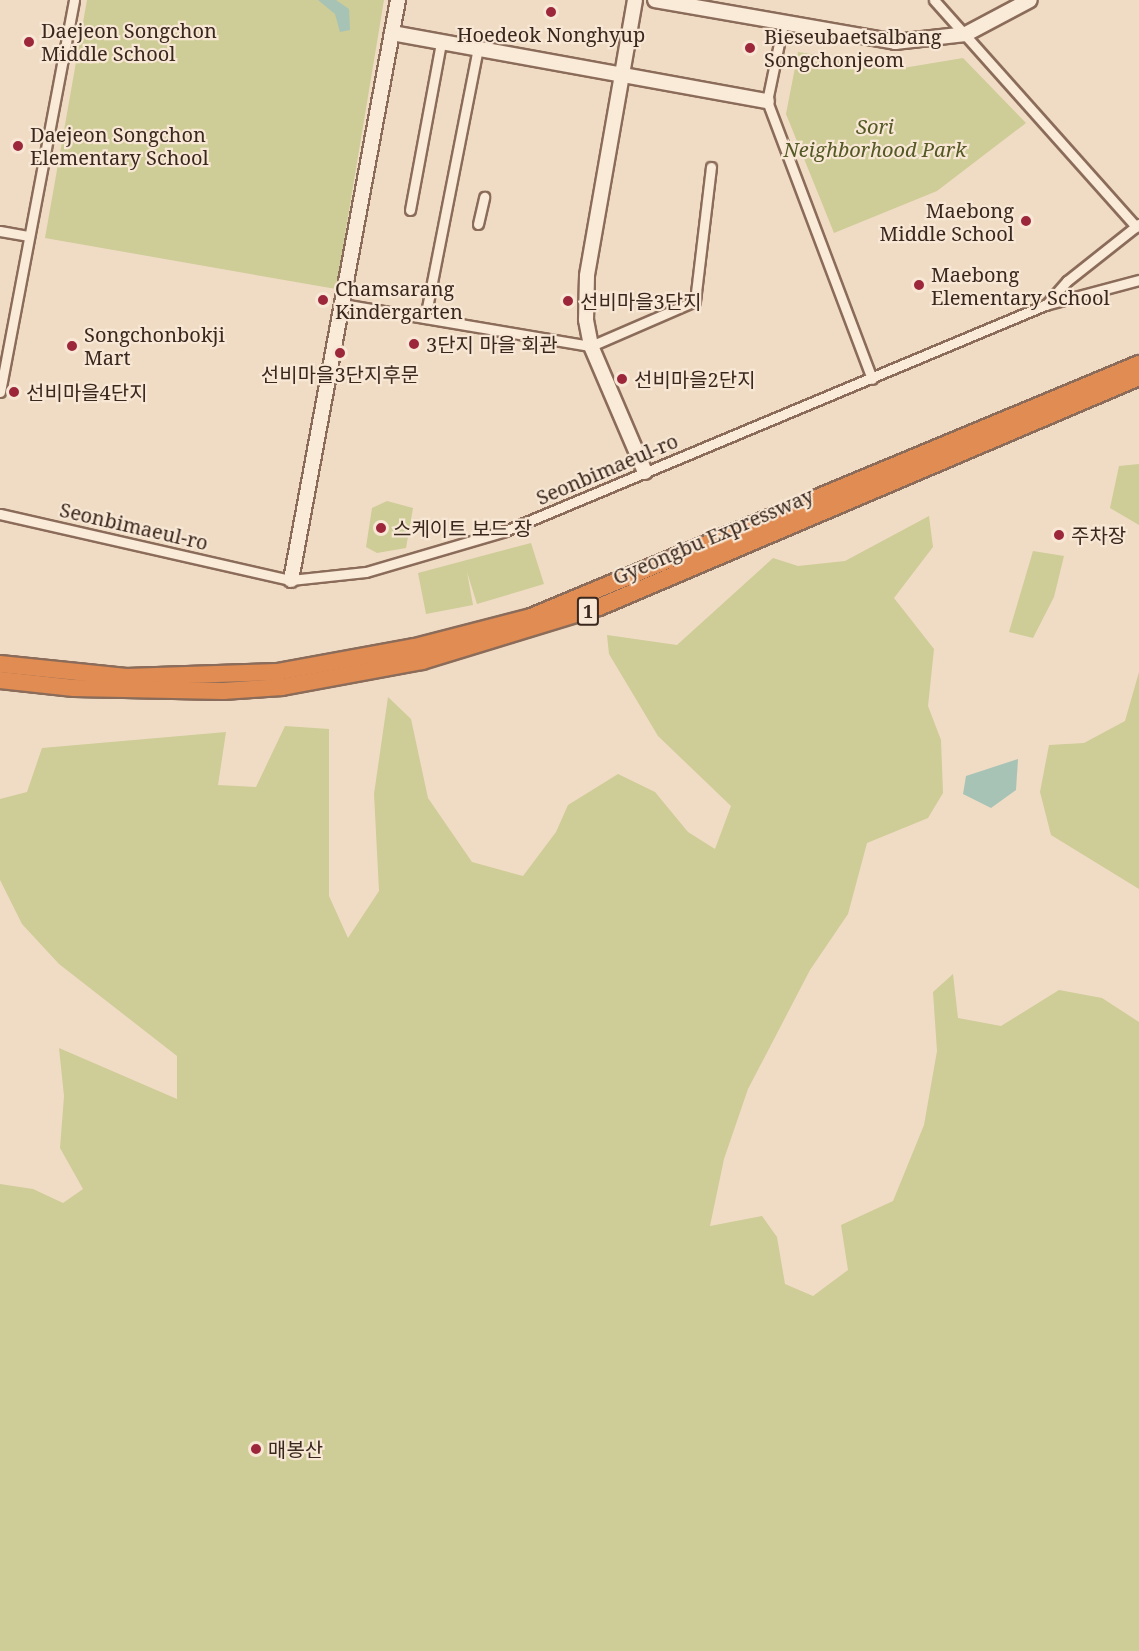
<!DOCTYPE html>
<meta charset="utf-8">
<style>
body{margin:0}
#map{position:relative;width:1139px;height:1651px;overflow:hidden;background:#f0dcc4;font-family:"Noto Serif","Noto Sans KR",serif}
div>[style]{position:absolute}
.green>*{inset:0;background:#cecc97}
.water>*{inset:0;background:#a6c3b6}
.roads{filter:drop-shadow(2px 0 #8b6c5a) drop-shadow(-2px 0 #8b6c5a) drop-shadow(0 2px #8b6c5a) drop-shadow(0 -2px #8b6c5a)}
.minor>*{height:9px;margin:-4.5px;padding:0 4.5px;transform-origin:4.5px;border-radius:4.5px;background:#faead8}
.secondary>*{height:14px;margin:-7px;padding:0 7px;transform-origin:7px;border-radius:7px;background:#faead8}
.motorway>*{height:16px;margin:-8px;padding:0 8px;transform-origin:8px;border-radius:8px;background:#e18c52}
.dots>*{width:16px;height:16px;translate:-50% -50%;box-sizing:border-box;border:3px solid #f7e7d4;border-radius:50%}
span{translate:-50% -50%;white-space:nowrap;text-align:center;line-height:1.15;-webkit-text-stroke:4.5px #f7e7d4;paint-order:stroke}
.shield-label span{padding:2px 4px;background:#f7e7d4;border:2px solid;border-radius:4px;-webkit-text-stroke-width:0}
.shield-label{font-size:18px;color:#3a271e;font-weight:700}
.poi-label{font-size:20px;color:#3a271e}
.left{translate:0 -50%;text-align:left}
.right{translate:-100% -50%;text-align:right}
.park-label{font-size:20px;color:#535824;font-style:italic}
.street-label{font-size:20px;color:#3a271e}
</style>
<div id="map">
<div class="green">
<div style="clip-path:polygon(87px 0,384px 0,336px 289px,45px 238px)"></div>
<div style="clip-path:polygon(798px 52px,903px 68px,963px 58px,1026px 123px,937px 191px,834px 233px,786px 114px)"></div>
<div style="clip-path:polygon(1139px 464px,1139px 525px,1110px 508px,1119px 466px)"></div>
<div style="clip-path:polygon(387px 501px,413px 508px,406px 548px,377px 553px,366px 547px,372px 508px)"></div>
<div style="clip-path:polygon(929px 516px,933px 547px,894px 598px,934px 649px,928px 706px,941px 740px,943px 793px,928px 818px,867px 843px,848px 914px,810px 970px,748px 1089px,724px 1159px,710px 1226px,762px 1216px,777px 1237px,785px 1284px,813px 1296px,848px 1270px,841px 1225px,893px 1201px,924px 1125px,937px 1051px,933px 992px,953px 974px,958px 1018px,1001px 1026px,1059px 990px,1102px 998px,1139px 1022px,1139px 1651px,0 1651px,0 1184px,33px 1189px,63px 1203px,83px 1189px,60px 1148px,64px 1096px,59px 1048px,177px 1099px,177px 1056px,59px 964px,22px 924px,0 880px,0 799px,27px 792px,42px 748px,226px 732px,218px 785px,256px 787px,285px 726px,329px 729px,329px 896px,348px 938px,379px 891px,374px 794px,388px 697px,411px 719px,428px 798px,472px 862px,523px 876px,556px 832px,568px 805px,618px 774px,655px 792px,688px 832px,715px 849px,731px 806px,658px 736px,609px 654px,607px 635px,677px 645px,773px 558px,798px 566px,845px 561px)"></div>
<div style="clip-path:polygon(531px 543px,544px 584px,477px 604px,467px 572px,473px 605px,426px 614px,418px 573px)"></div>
<div style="clip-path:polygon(1033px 551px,1064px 556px,1054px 597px,1033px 638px,1009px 632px)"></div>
<div style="clip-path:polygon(1139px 672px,1139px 889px,1051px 835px,1040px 792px,1049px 745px,1084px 743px,1125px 721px)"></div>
</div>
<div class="water">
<div style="clip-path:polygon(318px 0,336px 0,349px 9px,350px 30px,340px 32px,335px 14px)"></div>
<div style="clip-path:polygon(1018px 759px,1016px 790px,991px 808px,963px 794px,966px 776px)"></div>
</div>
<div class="roads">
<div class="minor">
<div style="left:934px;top:0;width:304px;rotate:48.3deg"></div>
<div style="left:783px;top:24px;width:79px;rotate:101.7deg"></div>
<div style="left:767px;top:101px;width:297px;rotate:69.3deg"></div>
<div style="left:410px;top:210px;width:171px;rotate:-79.5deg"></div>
<div style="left:478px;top:224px;width:28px;rotate:-77deg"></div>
<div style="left:0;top:231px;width:28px;rotate:10deg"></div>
<div style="left:342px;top:304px;width:253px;rotate:9.6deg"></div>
<div style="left:591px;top:346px;width:113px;rotate:-23.4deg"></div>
<div style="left:695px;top:301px;width:135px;rotate:-83.2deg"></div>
<div style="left:1046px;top:305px;width:32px;rotate:-49deg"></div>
<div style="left:1067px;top:281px;width:92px;rotate:-38.4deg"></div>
<div style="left:425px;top:318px;width:274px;rotate:-78.9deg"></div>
<div style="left:0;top:392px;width:399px;rotate:-79.3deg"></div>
<div style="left:0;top:514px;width:298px;rotate:12.8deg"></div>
<div style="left:291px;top:580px;width:75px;rotate:-6.1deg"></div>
<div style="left:366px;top:572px;width:145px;rotate:-16.4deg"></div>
<div style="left:505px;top:531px;width:585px;rotate:-22.71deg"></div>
<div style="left:1045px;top:305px;width:97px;rotate:-14.9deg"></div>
</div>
<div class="secondary">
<div style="left:635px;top:0;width:280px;rotate:99.9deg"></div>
<div style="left:587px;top:276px;width:44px;rotate:91.3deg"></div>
<div style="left:586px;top:320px;width:26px;rotate:79deg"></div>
<div style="left:591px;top:346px;width:137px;rotate:66.8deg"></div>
<div style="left:655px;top:0;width:244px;rotate:9.9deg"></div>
<div style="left:895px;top:42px;width:71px;rotate:-6.4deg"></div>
<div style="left:966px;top:34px;width:72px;rotate:-28deg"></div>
<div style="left:392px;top:33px;width:381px;rotate:10.3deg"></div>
<div style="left:291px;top:580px;width:590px;rotate:-79.55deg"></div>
</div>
<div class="motorway">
<div style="left:0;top:664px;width:127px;rotate:5.9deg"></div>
<div style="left:126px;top:677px;width:151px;rotate:-1.9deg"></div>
<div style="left:277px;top:672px;width:140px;rotate:-10.3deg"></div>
<div style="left:415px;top:647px;width:120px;rotate:-14.5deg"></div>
<div style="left:531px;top:617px;width:659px;rotate:-22.59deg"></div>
<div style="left:0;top:680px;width:74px;rotate:6.2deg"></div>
<div style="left:74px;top:688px;width:149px;rotate:1.2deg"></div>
<div style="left:223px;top:691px;width:59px;rotate:-3.9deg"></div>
<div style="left:282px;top:687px;width:142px;rotate:-10.5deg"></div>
<div style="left:422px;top:661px;width:185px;rotate:-17deg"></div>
<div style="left:599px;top:607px;width:587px;rotate:-23.07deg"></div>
</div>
</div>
<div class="dots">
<div style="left:551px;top:12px;background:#9c273a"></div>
<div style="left:29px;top:42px;background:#9c273a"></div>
<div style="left:750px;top:48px;background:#9c273a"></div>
<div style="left:18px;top:146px;background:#9c273a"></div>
<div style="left:1026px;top:221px;background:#9c273a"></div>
<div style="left:919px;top:285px;background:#9c273a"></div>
<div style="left:323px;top:300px;background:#9c273a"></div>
<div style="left:568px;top:301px;background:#9c273a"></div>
<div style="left:414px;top:344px;background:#9c273a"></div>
<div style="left:72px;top:346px;background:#9c273a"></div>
<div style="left:340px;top:353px;background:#9c273a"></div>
<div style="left:622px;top:379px;background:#9c273a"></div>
<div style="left:14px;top:392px;background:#9c273a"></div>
<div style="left:381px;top:528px;background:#9c273a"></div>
<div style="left:1059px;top:535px;background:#9c273a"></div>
<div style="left:256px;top:1449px;background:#9c273a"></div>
</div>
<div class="shield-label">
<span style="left:588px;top:611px">1</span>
</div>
<div class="poi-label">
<span class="left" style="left:41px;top:42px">Daejeon Songchon<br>Middle School</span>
<span style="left:551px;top:34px">Hoedeok Nonghyup</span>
<span class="left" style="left:764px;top:48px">Bieseubaetsalbang<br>Songchonjeom</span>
<span class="left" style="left:30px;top:146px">Daejeon Songchon<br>Elementary School</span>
<span class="right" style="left:1014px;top:222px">Maebong<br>Middle School</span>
<span class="left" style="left:931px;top:286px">Maebong<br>Elementary School</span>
<span class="left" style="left:335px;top:300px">Chamsarang<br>Kindergarten</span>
<span class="left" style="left:580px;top:301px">선비마을3단지</span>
<span class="left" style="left:84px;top:346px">Songchonbokji<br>Mart</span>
<span class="left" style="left:426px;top:344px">3단지 마을 회관</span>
<span style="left:340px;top:374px">선비마을3단지후문</span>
<span class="left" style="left:634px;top:379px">선비마을2단지</span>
<span class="left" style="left:26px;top:392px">선비마을4단지</span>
<span class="left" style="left:393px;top:528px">스케이트 보드 장</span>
<span class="left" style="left:1071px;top:535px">주차장</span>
<span class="left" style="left:268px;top:1449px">매봉산</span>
</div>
<div class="park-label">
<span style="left:875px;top:138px">Sori<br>Neighborhood Park</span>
</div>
<div class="street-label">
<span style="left:607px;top:469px;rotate:-23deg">Seonbimaeul-ro</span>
<span style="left:134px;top:526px;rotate:13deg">Seonbimaeul-ro</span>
<span style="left:713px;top:536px;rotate:-23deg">Gyeongbu Expressway</span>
</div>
</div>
